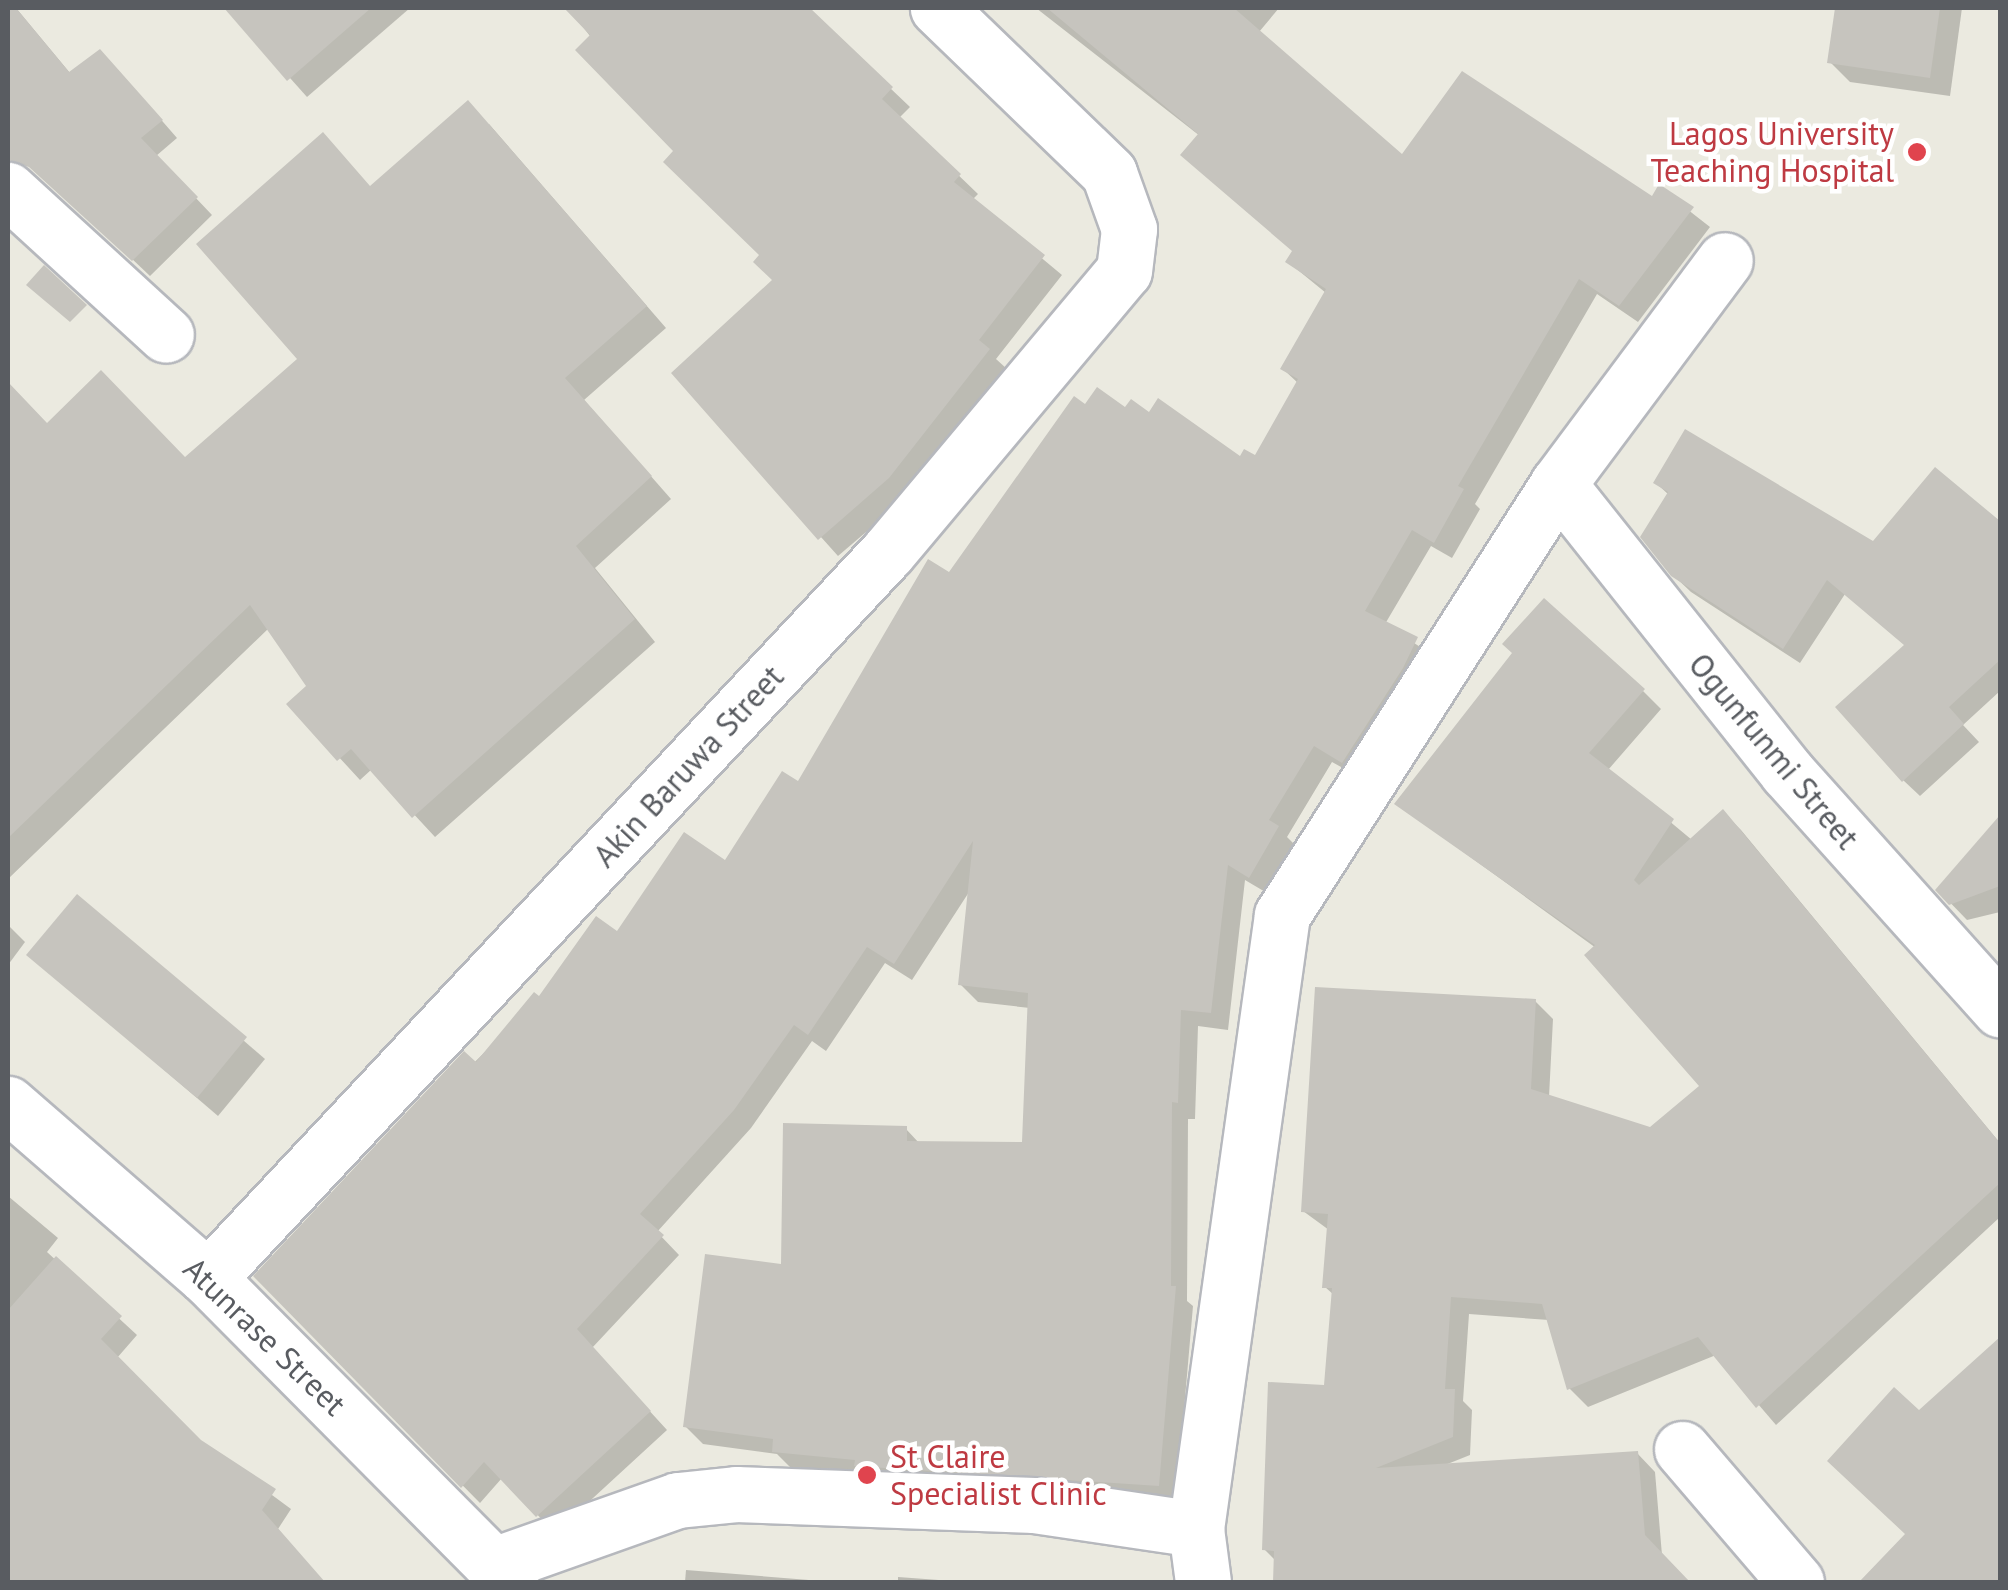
<!DOCTYPE html>
<style>
body{margin:0}
#map{position:relative;width:2008px;height:1590px;overflow:hidden;background:#ebeae0;font-family:"PT Sans",sans-serif}
div>[style]{position:absolute}
.shadow>*{inset:0;background:#0003}
.building>*{inset:0;background:#c6c4be}
.roads{filter:drop-shadow(2px 0 #b6b8bd) drop-shadow(-2px 0 #b6b8bd) drop-shadow(0 2px #b6b8bd) drop-shadow(0 -2px #b6b8bd)}
.minor>*{height:55px;margin:-27.5px;padding:0 27.5px;transform-origin:27.5px;border-radius:27.5px;background:#fff}
.dots>*{width:28px;height:28px;translate:-50% -50%;box-sizing:border-box;border:5px solid #fff;border-radius:50%}
span{translate:-50% -50%;white-space:nowrap;text-align:center;line-height:1.15;-webkit-text-stroke:9px #fff;paint-order:stroke}
.health-label{font-size:32px;color:#be3a42}
.right{translate:-100% -50%;text-align:right}
.left{translate:0 -50%;text-align:left}
.street-label{font-size:32px;color:#595c61}
.frame{position:absolute;inset:0;border:10px solid #595c61;pointer-events:none}
</style>
<div id="map">
<div class="shadow">
<div style="clip-path:polygon(8px 8px,16px 8px,70px 73px,117px 69px,177px 138px,156px 156px,212px 215px,150px 276px,8px 141px)"></div>
<div style="clip-path:polygon(252px 8px,410px 8px,307px 97px,238px 20px)"></div>
<div style="clip-path:polygon(568px 8px,806px 8px,910px 107px,899px 118px,978px 194px,972px 200px,1062px 275px,996px 359px,1007px 369px,907px 497px,838px 556px,674px 373px,775px 281px,762px 255px)"></div>
<div style="clip-path:polygon(1036px 8px,1279px 8px,1259px 32px,1403px 157px,1652px 199px,1660px 188px,1710px 227px,1638px 322px,1597px 294px,1475px 504px,1480px 509px,1452px 558px,1431px 546px,1385px 624px,1434px 656px,1361px 778px,1332px 762px,1287px 837px,1295px 845px,1267px 893px,1245px 880px,1228px 1030px,1198px 1026px,1195px 1119px,1188px 1119px,1187px 1301px,1193px 1306px,1176px 1502px,792px 1469px,777px 1454px,703px 1444px,685px 1426px,783px 1266px,906px 1129px,920px 1144px,1025px 1144px,1030px 1008px,978px 1002px,961px 985px,971px 889px,912px 980px,885px 963px,826px 1051px,812px 1041px,751px 1128px,657px 1232px,679px 1255px,592px 1348px,667px 1430px,555px 1533px,502px 1478px,480px 1503px,256px 1276px,539px 999px,618px 935px,726px 863px,799px 785px,949px 575px,1086px 407px,1149px 416px,1240px 460px,1256px 458px,1299px 384px,1283px 369px,1326px 293px,1288px 262px,1295px 252px,1200px 136px)"></div>
<div style="clip-path:polygon(1837px 8px,1962px 8px,1950px 96px,1850px 82px,1830px 62px)"></div>
<div style="clip-path:polygon(489px 124px,666px 328px,584px 400px,671px 499px,595px 568px,655px 642px,435px 837px,372px 769px,360px 780px,290px 704px,309px 686px,269px 628px,8px 879px,8px 384px,47px 426px,186px 461px,300px 359px,371px 188px)"></div>
<div style="clip-path:polygon(1656px 483px,1874px 544px,1994px 519px,2000px 526px,2000px 691px,1963px 725px,1979px 742px,1920px 796px,1903px 780px,1906px 646px,1845px 594px,1800px 663px,1691px 592px,1673px 575px,1669px 495px)"></div>
<div style="clip-path:polygon(1643px 691px,1661px 709px,1608px 770px,1692px 840px,1723px 812px,1741px 830px,2000px 1143px,2000px 1217px,1776px 1425px,1716px 1355px,1588px 1407px,1570px 1389px,1549px 1320px,1469px 1314px,1463px 1401px,1472px 1410px,1470px 1455px,1445px 1465px,1637px 1453px,1655px 1472px,1662px 1555px,1689px 1582px,1278px 1582px,1277px 1562px,1264px 1549px,1326px 1387px,1334px 1295px,1325px 1287px,1329px 1230px,1303px 1211px,1535px 1001px,1553px 1019px,1549px 1097px,1650px 1130px,1702px 1086px,1596px 948px,1397px 804px)"></div>
<div style="clip-path:polygon(2000px 819px,2000px 912px,1967px 920px,1938px 890px)"></div>
<div style="clip-path:polygon(77px 897px,265px 1059px,218px 1116px,30px 955px)"></div>
<div style="clip-path:polygon(8px 925px,25px 942px,8px 965px)"></div>
<div style="clip-path:polygon(8px 1196px,58px 1238px,47px 1252px,137px 1335px,117px 1358px,200px 1442px,291px 1509px,278px 1529px,324px 1582px,8px 1582px)"></div>
<div style="clip-path:polygon(2000px 1340px,2000px 1582px,1863px 1582px,1908px 1534px,1919px 1413px)"></div>
<div style="clip-path:polygon(686px 1570px,834px 1582px,685px 1582px)"></div>
<div style="clip-path:polygon(898px 1577px,966px 1582px,898px 1582px)"></div>
</div>
<div class="building">
<div style="clip-path:polygon(8px 8px,16px 8px,69px 72px,100px 49px,163px 120px,141px 138px,198px 197px,132px 261px,29px 167px,8px 160px)"></div>
<div style="clip-path:polygon(224px 8px,371px 8px,287px 81px)"></div>
<div style="clip-path:polygon(564px 8px,810px 8px,893px 87px,882px 99px,961px 174px,954px 182px,1045px 255px,979px 340px,990px 349px,889px 478px,818px 540px,671px 373px,772px 280px,753px 262px,759px 255px,663px 162px,673px 151px,575px 50px,590px 35px)"></div>
<div style="clip-path:polygon(1047px 8px,1234px 8px,1402px 154px,1462px 71px,1652px 196px,1659px 184px,1694px 207px,1619px 306px,1579px 279px,1458px 486px,1464px 489px,1434px 543px,1412px 530px,1365px 611px,1418px 637px,1403px 668px,1342px 763px,1314px 746px,1269px 820px,1279px 826px,1249px 878px,1228px 865px,1211px 1013px,1181px 1010px,1178px 1103px,1172px 1102px,1171px 1286px,1176px 1286px,1159px 1486px,854px 1466px,855px 1460px,772px 1452px,773px 1439px,683px 1427px,705px 1254px,781px 1264px,783px 1123px,907px 1126px,907px 1141px,1022px 1142px,1028px 993px,958px 985px,973px 841px,894px 964px,867px 947px,808px 1035px,794px 1025px,734px 1110px,640px 1214px,664px 1235px,577px 1329px,651px 1411px,536px 1517px,484px 1462px,461px 1488px,253px 1276px,464px 1051px,476px 1062px,534px 992px,539px 996px,596px 916px,617px 931px,684px 832px,725px 860px,782px 771px,798px 781px,928px 559px,949px 572px,1074px 396px,1085px 404px,1097px 387px,1125px 407px,1131px 399px,1149px 412px,1158px 398px,1240px 456px,1244px 449px,1255px 455px,1298px 379px,1280px 369px,1326px 289px,1285px 262px,1292px 251px,1180px 155px,1198px 134px)"></div>
<div style="clip-path:polygon(1835px 8px,1940px 8px,1930px 78px,1827px 63px)"></div>
<div style="clip-path:polygon(468px 100px,647px 306px,565px 378px,652px 476px,576px 546px,635px 619px,412px 818px,351px 749px,337px 761px,286px 704px,306px 686px,250px 605px,8px 838px,8px 382px,47px 423px,101px 370px,185px 457px,297px 359px,196px 244px,323px 132px,370px 186px)"></div>
<div style="clip-path:polygon(44px 265px,87px 305px,70px 322px,26px 285px)"></div>
<div style="clip-path:polygon(1685px 429px,1873px 541px,1935px 467px,2000px 521px,2000px 660px,1949px 707px,1964px 724px,1902px 782px,1835px 707px,1904px 645px,1827px 580px,1783px 649px,1671px 576px,1640px 537px,1668px 492px,1653px 483px)"></div>
<div style="clip-path:polygon(1544px 598px,1645px 689px,1589px 753px,1674px 819px,1634px 880px,1639px 885px,1723px 809px,2000px 1143px,2000px 1183px,1756px 1408px,1698px 1337px,1567px 1390px,1542px 1304px,1451px 1297px,1445px 1389px,1455px 1389px,1453px 1437px,1376px 1468px,1638px 1451px,1645px 1535px,1690px 1582px,1273px 1582px,1274px 1551px,1262px 1550px,1268px 1382px,1324px 1385px,1332px 1288px,1322px 1288px,1328px 1214px,1301px 1212px,1315px 987px,1536px 999px,1531px 1089px,1650px 1127px,1699px 1086px,1584px 955px,1595px 945px,1394px 804px,1512px 653px,1502px 644px)"></div>
<div style="clip-path:polygon(2000px 815px,2000px 886px,1949px 905px,1935px 890px)"></div>
<div style="clip-path:polygon(77px 894px,247px 1037px,197px 1098px,26px 955px)"></div>
<div style="clip-path:polygon(56px 1256px,122px 1316px,101px 1339px,201px 1440px,276px 1489px,262px 1510px,325px 1582px,8px 1582px,8px 1310px)"></div>
<div style="clip-path:polygon(2000px 1337px,2000px 1582px,1859px 1582px,1905px 1534px,1827px 1461px,1894px 1387px,1919px 1410px)"></div>
</div>
<div class="roads">
<div class="minor">
<div style="left:8px;top:190px;width:214px;rotate:42.5deg"></div>
<div style="left:1558px;top:484px;width:368px;rotate:51.5deg"></div>
<div style="left:1787px;top:772px;width:319px;rotate:48.1deg"></div>
<div style="left:8px;top:1104px;width:265px;rotate:41deg"></div>
<div style="left:208px;top:1278px;width:429px;rotate:45.2deg"></div>
<div style="left:208px;top:1278px;width:993px;rotate:-46.88deg"></div>
<div style="left:887px;top:553px;width:368px;rotate:-50deg"></div>
<div style="left:1124px;top:271px;width:42px;rotate:-83.2deg"></div>
<div style="left:1129px;top:229px;width:59px;rotate:-109.7deg"></div>
<div style="left:1109px;top:173px;width:238px;rotate:-136deg"></div>
<div style="left:1682px;top:1449px;width:175px;rotate:49.4deg"></div>
<div style="left:497px;top:1564px;width:192px;rotate:-19.5deg"></div>
<div style="left:678px;top:1500px;width:58px;rotate:-5.9deg"></div>
<div style="left:736px;top:1494px;width:298px;rotate:2.1deg"></div>
<div style="left:1034px;top:1505px;width:164px;rotate:8.4deg"></div>
<div style="left:1203px;top:1582px;width:53px;rotate:-97.5deg"></div>
<div style="left:1196px;top:1529px;width:620px;rotate:-82.03deg"></div>
<div style="left:1282px;top:915px;width:512px;rotate:-57.37deg"></div>
<div style="left:1558px;top:484px;width:279px;rotate:-53.3deg"></div>
</div>
</div>
<div class="dots">
<div style="left:1917px;top:152px;background:#e0444e"></div>
<div style="left:867px;top:1475px;background:#e0444e"></div>
</div>
<div class="health-label">
<span class="right" style="left:1894px;top:152px">Lagos University<br>Teaching Hospital</span>
<span class="left" style="left:890px;top:1475px">St Claire<br>Specialist Clinic</span>
</div>
<div class="street-label">
<span style="left:1774px;top:751px;rotate:50deg">Ogunfunmi Street</span>
<span style="left:688px;top:766px;rotate:-47deg">Akin Baruwa Street</span>
<span style="left:265px;top:1336px;rotate:44deg">Atunrase Street</span>
</div>
<div class="frame"></div>
</div>
